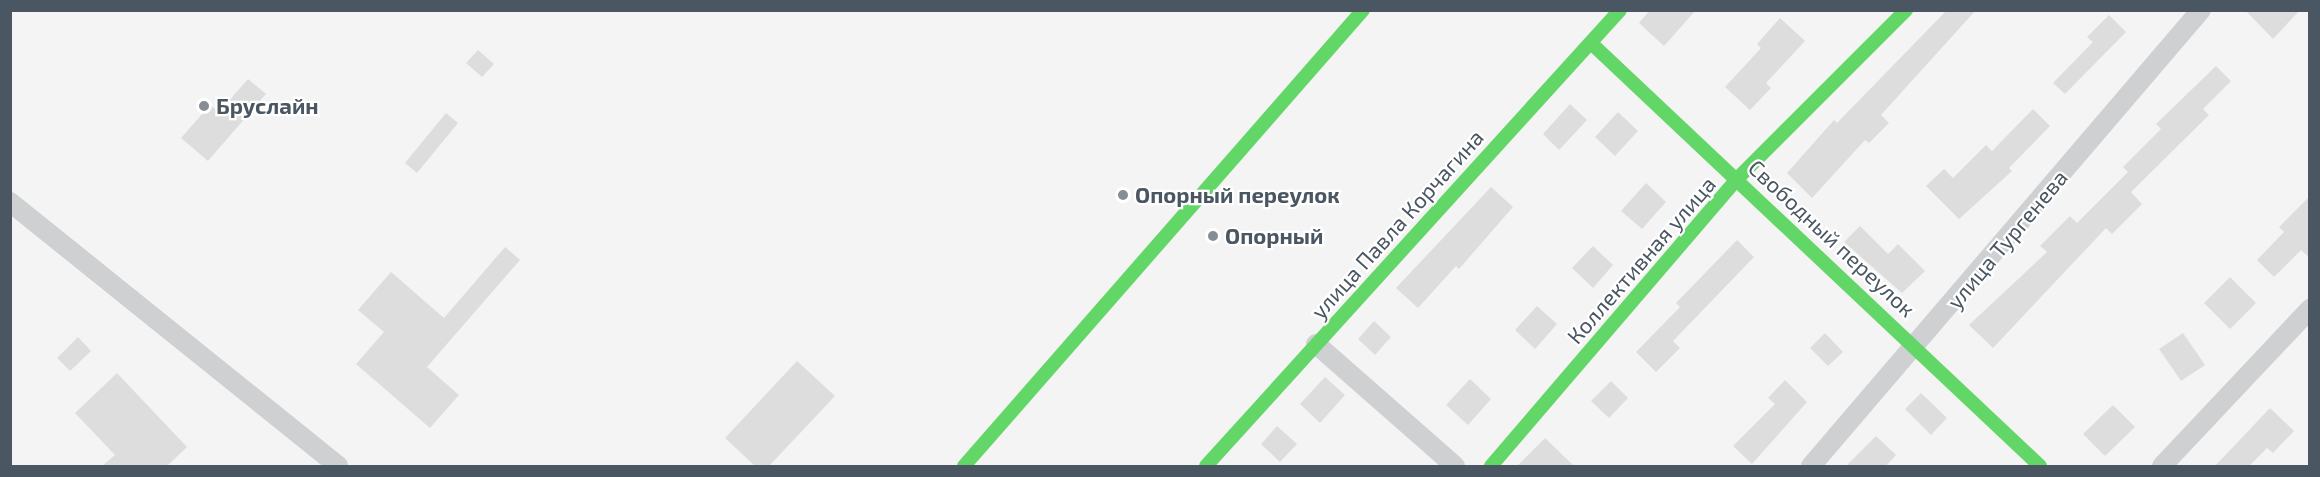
<!DOCTYPE html>
<meta charset="utf-8">
<style>
body{margin:0}
#map{position:relative;width:2320px;height:477px;overflow:hidden;background:#f4f4f4;font-family:"Exo 2",sans-serif}
div>[style]{position:absolute}
.building>*{inset:0;background:#ddddde}
.street>*{height:20px;margin:-10px;padding:0 10px;transform-origin:10px;border-radius:10px;background:#ced0d2}
.fast>*{height:14px;margin:-7px;padding:0 7px;transform-origin:7px;border-radius:7px;background:#63d668}
.dots>*{width:16px;height:16px;translate:-50% -50%;box-sizing:border-box;border:3px solid #fff;border-radius:50%}
span{translate:-50% -50%;white-space:nowrap;text-align:center;line-height:1.15;-webkit-text-stroke:4.5px #fff;paint-order:stroke}
.poi-label{font-size:22px;color:#4a5661;font-weight:700}
.left{translate:0 -50%;text-align:left}
.street-label{font-size:22px;color:#4a5661}
.frame{position:absolute;inset:0;border:12px solid #4a5661;pointer-events:none}
</style>
<div id="map">
<div class="building">
<div style="clip-path:polygon(1650px 10px,1696px 10px,1664px 46px,1639px 23px)"></div>
<div style="clip-path:polygon(1947px 10px,1976px 10px,1881px 115px,1889px 123px,1869px 143px,1865px 140px,1812px 198px,1787px 173px,1834px 120px,1837px 123px)"></div>
<div style="clip-path:polygon(2245px 10px,2300px 10px,2273px 39px)"></div>
<div style="clip-path:polygon(2109px 15px,2126px 32px,2065px 94px,2053px 83px,2093px 42px,2087px 37px)"></div>
<div style="clip-path:polygon(1780px 18px,1805px 41px,1766px 83px,1771px 88px,1750px 110px,1725px 87px,1761px 48px,1757px 44px)"></div>
<div style="clip-path:polygon(478px 50px,494px 64px,482px 77px,466px 63px)"></div>
<div style="clip-path:polygon(2216px 66px,2231px 81px,2203px 109px,2209px 115px,2131px 192px,2142px 204px,2112px 234px,2106px 228px,1993px 348px,1969px 325px,2047px 252px,2040px 246px,2070px 216px,2077px 223px,2128px 172px,2123px 167px,2161px 129px,2156px 124px)"></div>
<div style="clip-path:polygon(248px 79px,266px 94px,208px 161px,181px 138px,210px 105px,219px 112px)"></div>
<div style="clip-path:polygon(1570px 104px,1587px 120px,1559px 150px,1543px 134px)"></div>
<div style="clip-path:polygon(2033px 109px,2050px 126px,2009px 168px,2012px 171px,1959px 219px,1926px 186px,1944px 169px,1953px 178px,1986px 145px,1992px 151px)"></div>
<div style="clip-path:polygon(1618px 112px,1638px 131px,1615px 156px,1595px 137px)"></div>
<div style="clip-path:polygon(446px 113px,458px 123px,417px 173px,405px 163px)"></div>
<div style="clip-path:polygon(1646px 183px,1666px 202px,1642px 229px,1621px 211px)"></div>
<div style="clip-path:polygon(1491px 187px,1513px 207px,1459px 269px,1456px 266px,1418px 308px,1396px 288px)"></div>
<div style="clip-path:polygon(2310px 196px,2310px 258px,2301px 250px,2274px 277px,2257px 260px,2284px 232px,2279px 227px)"></div>
<div style="clip-path:polygon(1860px 226px,1888px 254px,1898px 244px,1925px 271px,1902px 293px,1844px 242px)"></div>
<div style="clip-path:polygon(1737px 240px,1754px 257px,1673px 341px,1680px 348px,1656px 372px,1636px 352px,1680px 307px,1676px 303px)"></div>
<div style="clip-path:polygon(1593px 246px,1613px 265px,1593px 288px,1572px 268px)"></div>
<div style="clip-path:polygon(505px 247px,520px 260px,427px 367px,459px 395px,430px 428px,356px 364px,384px 332px,358px 310px,391px 272px,444px 318px)"></div>
<div style="clip-path:polygon(2230px 277px,2256px 303px,2230px 329px,2204px 303px)"></div>
<div style="clip-path:polygon(1537px 306px,1557px 324px,1535px 349px,1515px 330px)"></div>
<div style="clip-path:polygon(1374px 321px,1391px 337px,1375px 355px,1358px 339px)"></div>
<div style="clip-path:polygon(1825px 333px,1843px 352px,1828px 366px,1810px 348px)"></div>
<div style="clip-path:polygon(2183px 333px,2205px 365px,2181px 381px,2159px 349px)"></div>
<div style="clip-path:polygon(78px 337px,91px 351px,70px 371px,57px 358px)"></div>
<div style="clip-path:polygon(797px 361px,835px 396px,769px 466px,755px 466px,725px 438px)"></div>
<div style="clip-path:polygon(117px 373px,187px 447px,167px 466px,102px 466px,115px 455px,75px 413px)"></div>
<div style="clip-path:polygon(1325px 377px,1345px 395px,1320px 423px,1300px 404px)"></div>
<div style="clip-path:polygon(1470px 379px,1491px 399px,1468px 425px,1446px 405px)"></div>
<div style="clip-path:polygon(1785px 380px,1807px 402px,1752px 464px,1733px 446px,1775px 404px,1768px 398px)"></div>
<div style="clip-path:polygon(1611px 381px,1628px 398px,1609px 418px,1591px 401px)"></div>
<div style="clip-path:polygon(1921px 393px,1947px 418px,1931px 435px,1905px 409px)"></div>
<div style="clip-path:polygon(2113px 405px,2135px 427px,2105px 456px,2083px 434px)"></div>
<div style="clip-path:polygon(2270px 408px,2294px 431px,2273px 453px,2267px 448px,2249px 466px,2215px 466px)"></div>
<div style="clip-path:polygon(1277px 426px,1297px 444px,1280px 462px,1261px 444px)"></div>
<div style="clip-path:polygon(1876px 436px,1896px 455px,1886px 466px,1846px 466px)"></div>
<div style="clip-path:polygon(1545px 438px,1574px 466px,1517px 466px)"></div>
</div>
<div class="street">
<div style="left:10px;top:202px;width:421px;rotate:38.8deg"></div>
<div style="left:1316px;top:344px;width:185px;rotate:41.3deg"></div>
<div style="left:1811px;top:466px;width:600px;rotate:-49.46deg"></div>
<div style="left:2162px;top:466px;width:216px;rotate:-46.7deg"></div>
</div>
<div class="fast">
<div style="left:1591px;top:43px;width:617px;rotate:43.29deg"></div>
<div style="left:964px;top:466px;width:606px;rotate:-48.81deg"></div>
<div style="left:1206px;top:466px;width:616px;rotate:-47.76deg"></div>
<div style="left:1491px;top:466px;width:379px;rotate:-49.4deg"></div>
<div style="left:1738px;top:178px;width:238px;rotate:-45deg"></div>
</div>
<div class="dots">
<div style="left:204px;top:106px;background:#868d94"></div>
<div style="left:1123px;top:195px;background:#868d94"></div>
<div style="left:1213px;top:236px;background:#868d94"></div>
</div>
<div class="poi-label">
<span class="left" style="left:216px;top:106px">Бруслайн</span>
<span class="left" style="left:1135px;top:195px">Опорный переулок</span>
<span class="left" style="left:1225px;top:236px">Опорный</span>
</div>
<div class="street-label">
<span style="left:1397px;top:224px;rotate:-48deg">улица Павла Корчагина</span>
<span style="left:1832px;top:238px;rotate:43deg">Свободный переулок</span>
<span style="left:2007px;top:239px;rotate:-50deg">улица Тургенева</span>
<span style="left:1641px;top:260px;rotate:-49deg">Коллективная улица</span>
</div>
<div class="frame"></div>
</div>
